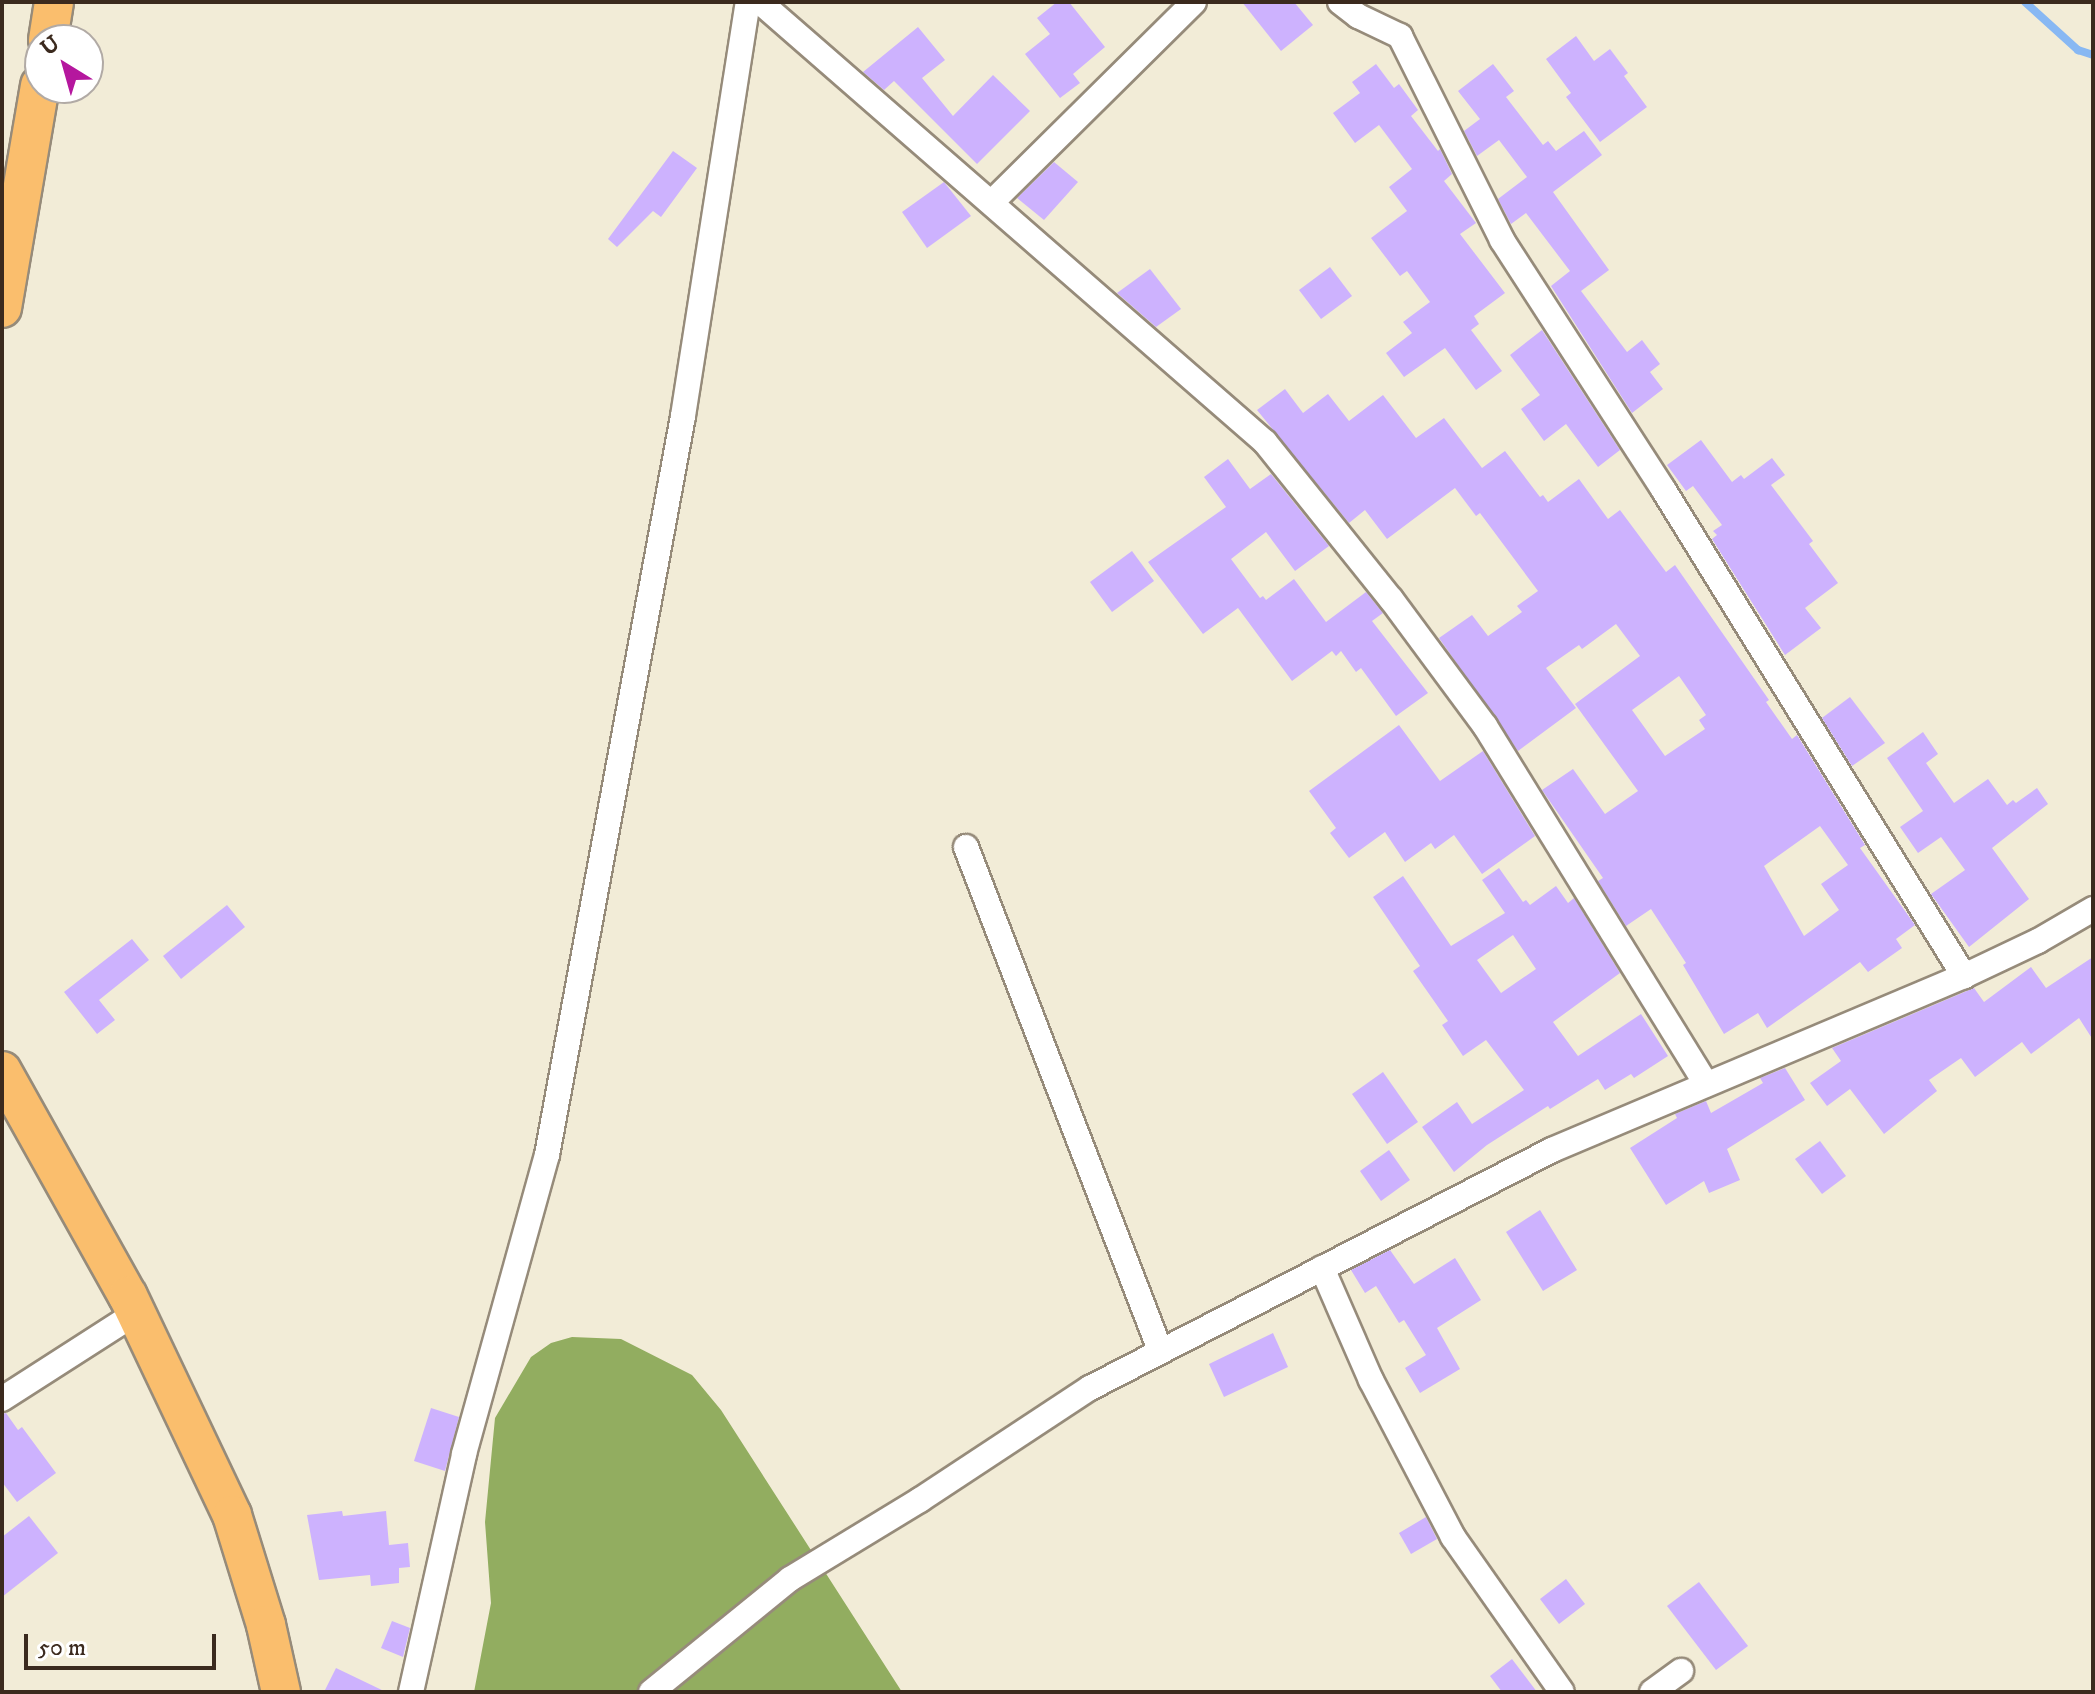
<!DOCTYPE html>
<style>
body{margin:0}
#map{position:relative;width:2095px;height:1694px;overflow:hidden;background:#f2ecd7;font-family:"IM FELL DW Pica",serif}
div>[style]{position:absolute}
.forest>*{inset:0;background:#92ad60}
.stream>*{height:8px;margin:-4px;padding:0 4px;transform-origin:4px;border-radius:4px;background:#88b8f3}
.building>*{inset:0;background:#cdb2fe}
.roads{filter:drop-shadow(2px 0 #968b7a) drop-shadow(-2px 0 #968b7a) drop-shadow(0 2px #968b7a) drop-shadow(0 -2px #968b7a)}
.minor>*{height:24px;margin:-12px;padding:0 12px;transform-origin:12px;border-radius:12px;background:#fff}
.trunk>*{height:38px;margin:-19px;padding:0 19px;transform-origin:19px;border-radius:19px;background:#fabe6d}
span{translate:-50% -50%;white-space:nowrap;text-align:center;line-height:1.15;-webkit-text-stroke:8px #fff;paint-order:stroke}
.frame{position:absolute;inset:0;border:4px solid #3b2a1e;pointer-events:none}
.north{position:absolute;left:24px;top:24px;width:80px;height:80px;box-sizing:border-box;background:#fff;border:2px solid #b1aaa5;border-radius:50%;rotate:323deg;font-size:22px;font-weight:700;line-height:32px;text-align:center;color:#3b2a1e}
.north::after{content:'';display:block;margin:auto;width:28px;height:36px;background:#b5179e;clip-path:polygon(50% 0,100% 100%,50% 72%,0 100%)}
.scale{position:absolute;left:24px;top:1634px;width:192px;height:36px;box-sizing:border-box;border:4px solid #3b2a1e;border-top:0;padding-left:10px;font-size:24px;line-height:28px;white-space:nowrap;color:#3b2a1e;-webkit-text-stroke:6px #fff;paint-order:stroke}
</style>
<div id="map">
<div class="forest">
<div style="clip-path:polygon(572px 1337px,621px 1339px,692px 1375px,721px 1410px,902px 1692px,474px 1692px,491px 1603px,485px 1522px,495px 1418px,531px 1357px,551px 1343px)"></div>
</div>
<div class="stream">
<div style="left:2025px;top:2px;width:72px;rotate:42.2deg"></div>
<div style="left:2078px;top:50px;width:16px;rotate:18deg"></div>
</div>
<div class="building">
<div style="clip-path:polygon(1057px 2px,1069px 2px,1105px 47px,1073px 74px,1080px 83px,1060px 98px,1025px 54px,1050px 34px,1037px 18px)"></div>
<div style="clip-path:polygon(1242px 2px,1294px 2px,1313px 25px,1281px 51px)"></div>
<div style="clip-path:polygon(918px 27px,945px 60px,922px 78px,953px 116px,993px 75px,1030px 111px,977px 164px,894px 81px,884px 90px,863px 72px)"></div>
<div style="clip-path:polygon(1576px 36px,1594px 61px,1610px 49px,1628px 73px,1624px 76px,1647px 107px,1600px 142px,1566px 97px,1571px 93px,1546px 59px)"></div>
<div style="clip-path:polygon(1376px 64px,1394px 88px,1399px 84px,1418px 110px,1411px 116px,1438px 151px,1440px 149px,1452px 174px,1444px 181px,1476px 223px,1460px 234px,1505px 293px,1474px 316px,1479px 324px,1471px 330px,1502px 371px,1476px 390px,1445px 348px,1404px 377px,1386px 353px,1412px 333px,1403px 322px,1430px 302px,1407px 271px,1400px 276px,1371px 238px,1407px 211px,1389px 187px,1412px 169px,1379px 125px,1355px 143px,1333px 113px,1360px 93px,1352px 82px)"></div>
<div style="clip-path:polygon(1493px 64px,1514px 91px,1506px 97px,1543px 145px,1548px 141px,1556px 151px,1584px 131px,1602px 155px,1553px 192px,1609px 270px,1581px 291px,1627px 352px,1642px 340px,1660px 364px,1650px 372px,1663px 389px,1632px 413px,1551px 286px,1570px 271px,1526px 213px,1511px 224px,1498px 199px,1527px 177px,1499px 140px,1477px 156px,1464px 131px,1480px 119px,1458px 91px)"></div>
<div style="clip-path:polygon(673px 151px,697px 168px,661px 217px,653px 211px,617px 247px,608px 239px)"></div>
<div style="clip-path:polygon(1054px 162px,1078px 182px,1044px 220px,1017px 198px)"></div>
<div style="clip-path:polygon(944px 182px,971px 216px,927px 248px,902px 212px)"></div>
<div style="clip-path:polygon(1330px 267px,1352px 296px,1321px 319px,1299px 290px)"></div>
<div style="clip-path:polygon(1150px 269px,1181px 309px,1156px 327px,1117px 293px)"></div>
<div style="clip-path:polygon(1542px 330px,1620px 450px,1598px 467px,1566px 424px,1544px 441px,1521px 409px,1540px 395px,1510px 355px)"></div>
<div style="clip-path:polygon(evenodd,1285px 389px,1303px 413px,1328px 394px,1349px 421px,1383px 395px,1416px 438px,1444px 418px,1482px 468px,1505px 451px,1540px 497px,1543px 495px,1548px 502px,1579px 479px,1608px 519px,1620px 510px,1666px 572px,1675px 565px,1769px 700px,1766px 702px,1792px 739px,1797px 735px,1865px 845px,1860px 848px,1915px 925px,1896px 939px,1902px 948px,1868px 972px,1860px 962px,1767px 1028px,1758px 1013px,1724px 1034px,1683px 965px,1686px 963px,1651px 909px,1626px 926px,1598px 881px,1603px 878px,1542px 790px,1573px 769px,1605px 814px,1638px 791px,1575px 704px,1640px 656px,1616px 624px,1582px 649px,1579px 645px,1546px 668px,1576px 708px,1518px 751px,1439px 638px,1472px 615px,1488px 636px,1522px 612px,1517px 606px,1538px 591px,1480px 513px,1476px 516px,1455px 488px,1387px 539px,1365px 510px,1349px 523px,1257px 410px,1285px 389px,1679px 676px,1706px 715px,1699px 720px,1705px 729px,1665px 756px,1632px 710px,1679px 676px,1285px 389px,1820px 826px,1848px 865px,1821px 884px,1839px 910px,1804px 936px,1764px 866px,1820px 826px)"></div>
<div style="clip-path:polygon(1701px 440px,1732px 482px,1741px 475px,1744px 479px,1772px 458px,1785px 475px,1771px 485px,1813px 541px,1809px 544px,1838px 583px,1805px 608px,1821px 628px,1785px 655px,1712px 539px,1717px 535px,1713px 531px,1722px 525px,1693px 486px,1686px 491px,1667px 465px)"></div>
<div style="clip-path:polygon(1228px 459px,1250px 489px,1271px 474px,1329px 546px,1295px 571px,1266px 532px,1231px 559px,1260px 598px,1263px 596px,1266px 600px,1294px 579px,1326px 622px,1366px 592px,1383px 613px,1372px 621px,1428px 693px,1396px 716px,1361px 668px,1356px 672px,1341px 651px,1336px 656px,1332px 651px,1292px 681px,1238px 608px,1203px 634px,1148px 562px,1226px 507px,1204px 477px)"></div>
<div style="clip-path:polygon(1132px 551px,1154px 581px,1112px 612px,1090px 582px)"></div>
<div style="clip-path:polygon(1850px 697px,1885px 743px,1852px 766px,1822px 718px)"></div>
<div style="clip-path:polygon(1399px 725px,1440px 781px,1483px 751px,1535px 836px,1482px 874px,1454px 835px,1435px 849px,1431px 843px,1405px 862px,1385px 832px,1349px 858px,1330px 833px,1336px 828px,1309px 791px)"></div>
<div style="clip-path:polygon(1923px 732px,1938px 754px,1926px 763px,1954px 803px,1988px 779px,2007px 805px,2013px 800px,2016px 803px,2037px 788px,2048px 804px,1992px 848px,2029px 899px,1969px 947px,1931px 894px,1965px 870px,1941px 837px,1918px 853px,1900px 827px,1923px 811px,1887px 758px)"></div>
<div style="clip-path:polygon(evenodd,1499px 868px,1523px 902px,1526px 900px,1530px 905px,1556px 886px,1568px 903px,1574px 898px,1620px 973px,1553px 1022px,1578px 1056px,1641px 1014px,1668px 1056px,1634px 1078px,1631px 1074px,1605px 1090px,1598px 1079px,1550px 1109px,1548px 1106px,1487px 1145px,1454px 1172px,1422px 1127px,1457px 1102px,1472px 1124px,1524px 1090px,1486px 1040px,1463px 1056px,1442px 1025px,1448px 1021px,1413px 971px,1420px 966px,1373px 897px,1403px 876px,1451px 946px,1505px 913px,1482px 880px,1499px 868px,1513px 935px,1536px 969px,1501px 993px,1477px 960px,1513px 935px)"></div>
<div style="clip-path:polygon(227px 905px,245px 927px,181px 979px,163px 956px)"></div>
<div style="clip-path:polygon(132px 939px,149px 960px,99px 1000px,115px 1020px,97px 1034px,64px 992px)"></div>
<div style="clip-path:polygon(2093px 957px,2093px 1040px,2079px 1018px,2031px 1054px,2022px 1042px,1975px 1077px,1961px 1058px,1929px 1080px,1937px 1091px,1884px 1134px,1850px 1089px,1827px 1106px,1810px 1083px,1841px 1061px,1832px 1048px,1974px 988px,1984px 1002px,2031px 967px,2046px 988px)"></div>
<div style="clip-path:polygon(1785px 1068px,1805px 1100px,1727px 1149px,1740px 1180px,1709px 1193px,1704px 1181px,1666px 1205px,1630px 1148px,1677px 1118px,1675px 1114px,1706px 1101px,1711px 1113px,1763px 1083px,1760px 1078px)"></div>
<div style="clip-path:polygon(1383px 1072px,1418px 1122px,1387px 1144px,1352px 1094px)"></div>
<div style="clip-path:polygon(1820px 1141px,1846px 1176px,1822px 1194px,1795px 1159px)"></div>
<div style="clip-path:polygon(1389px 1150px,1410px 1180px,1381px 1201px,1360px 1171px)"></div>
<div style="clip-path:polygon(1540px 1210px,1577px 1270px,1543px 1291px,1506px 1232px)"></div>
<div style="clip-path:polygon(1390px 1250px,1414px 1284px,1455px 1258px,1481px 1300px,1437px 1328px,1460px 1369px,1420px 1393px,1405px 1368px,1426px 1355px,1404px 1320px,1399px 1323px,1376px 1286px,1365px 1293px,1351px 1270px)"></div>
<div style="clip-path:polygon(1273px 1333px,1288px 1367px,1224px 1397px,1209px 1364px)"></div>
<div style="clip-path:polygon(431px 1408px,459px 1417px,445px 1471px,414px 1461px)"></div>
<div style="clip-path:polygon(6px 1413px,18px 1430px,22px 1427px,56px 1473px,17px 1502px,2px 1482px,2px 1414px)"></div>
<div style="clip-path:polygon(342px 1511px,343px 1516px,386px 1511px,389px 1545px,408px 1543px,410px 1567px,399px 1568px,399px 1583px,371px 1586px,370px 1575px,319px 1580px,307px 1515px)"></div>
<div style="clip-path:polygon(29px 1516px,58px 1553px,2px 1597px,2px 1537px)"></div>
<div style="clip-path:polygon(1426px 1517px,1437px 1539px,1411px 1554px,1399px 1533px)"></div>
<div style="clip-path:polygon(1566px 1579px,1585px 1604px,1559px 1624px,1540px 1599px)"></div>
<div style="clip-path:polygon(1699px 1582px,1748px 1646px,1716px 1670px,1667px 1606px)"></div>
<div style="clip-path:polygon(392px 1621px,410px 1628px,403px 1657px,381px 1648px)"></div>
<div style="clip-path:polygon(1512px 1659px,1537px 1692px,1502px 1692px,1490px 1676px)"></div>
<div style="clip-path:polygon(336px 1668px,386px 1692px,324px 1692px)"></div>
</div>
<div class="roads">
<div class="minor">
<div style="left:760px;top:2px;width:670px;rotate:41.07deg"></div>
<div style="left:1265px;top:442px;width:201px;rotate:51.3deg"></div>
<div style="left:1391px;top:599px;width:158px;rotate:53.5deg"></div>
<div style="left:1485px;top:726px;width:421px;rotate:58.3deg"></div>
<div style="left:1340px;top:2px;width:23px;rotate:38deg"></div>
<div style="left:1358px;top:16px;width:47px;rotate:25.5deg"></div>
<div style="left:1400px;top:36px;width:228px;rotate:63.4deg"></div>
<div style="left:1502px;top:240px;width:297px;rotate:57.1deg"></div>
<div style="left:1663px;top:489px;width:573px;rotate:58.28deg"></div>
<div style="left:992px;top:202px;width:284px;rotate:-44.7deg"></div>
<div style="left:966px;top:847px;width:539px;rotate:68.91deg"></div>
<div style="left:1322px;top:1268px;width:122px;rotate:66.4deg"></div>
<div style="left:1371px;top:1380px;width:177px;rotate:62.4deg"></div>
<div style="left:1453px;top:1537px;width:189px;rotate:54.9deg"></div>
<div style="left:2px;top:1399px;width:159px;rotate:-32.7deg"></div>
<div style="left:411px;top:1692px;width:244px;rotate:-77.4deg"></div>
<div style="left:464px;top:1454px;width:310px;rotate:-74.5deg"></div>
<div style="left:547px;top:1155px;width:751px;rotate:-79.57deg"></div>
<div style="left:683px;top:416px;width:419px;rotate:-81.1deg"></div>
<div style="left:651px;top:1692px;width:179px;rotate:-39.1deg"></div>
<div style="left:790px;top:1579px;width:152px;rotate:-31.3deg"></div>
<div style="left:920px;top:1500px;width:204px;rotate:-33.4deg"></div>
<div style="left:1090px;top:1388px;width:520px;rotate:-27.26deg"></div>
<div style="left:1552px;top:1150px;width:447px;rotate:-22.9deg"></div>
<div style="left:1964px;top:976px;width:82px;rotate:-25.3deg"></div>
<div style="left:2038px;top:941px;width:64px;rotate:-30.2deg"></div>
<div style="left:1652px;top:1692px;width:36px;rotate:-36deg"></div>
</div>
<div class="trunk">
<div style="left:48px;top:40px;width:38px;rotate:-81deg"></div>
<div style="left:2px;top:308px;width:226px;rotate:-80.3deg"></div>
<div style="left:2px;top:1071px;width:258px;rotate:60.8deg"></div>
<div style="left:128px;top:1296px;width:242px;rotate:64.6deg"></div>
<div style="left:232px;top:1515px;width:115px;rotate:72.8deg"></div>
<div style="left:266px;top:1625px;width:69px;rotate:77.4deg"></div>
</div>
</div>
<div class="frame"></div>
<div class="north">U</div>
<div class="scale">50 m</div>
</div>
